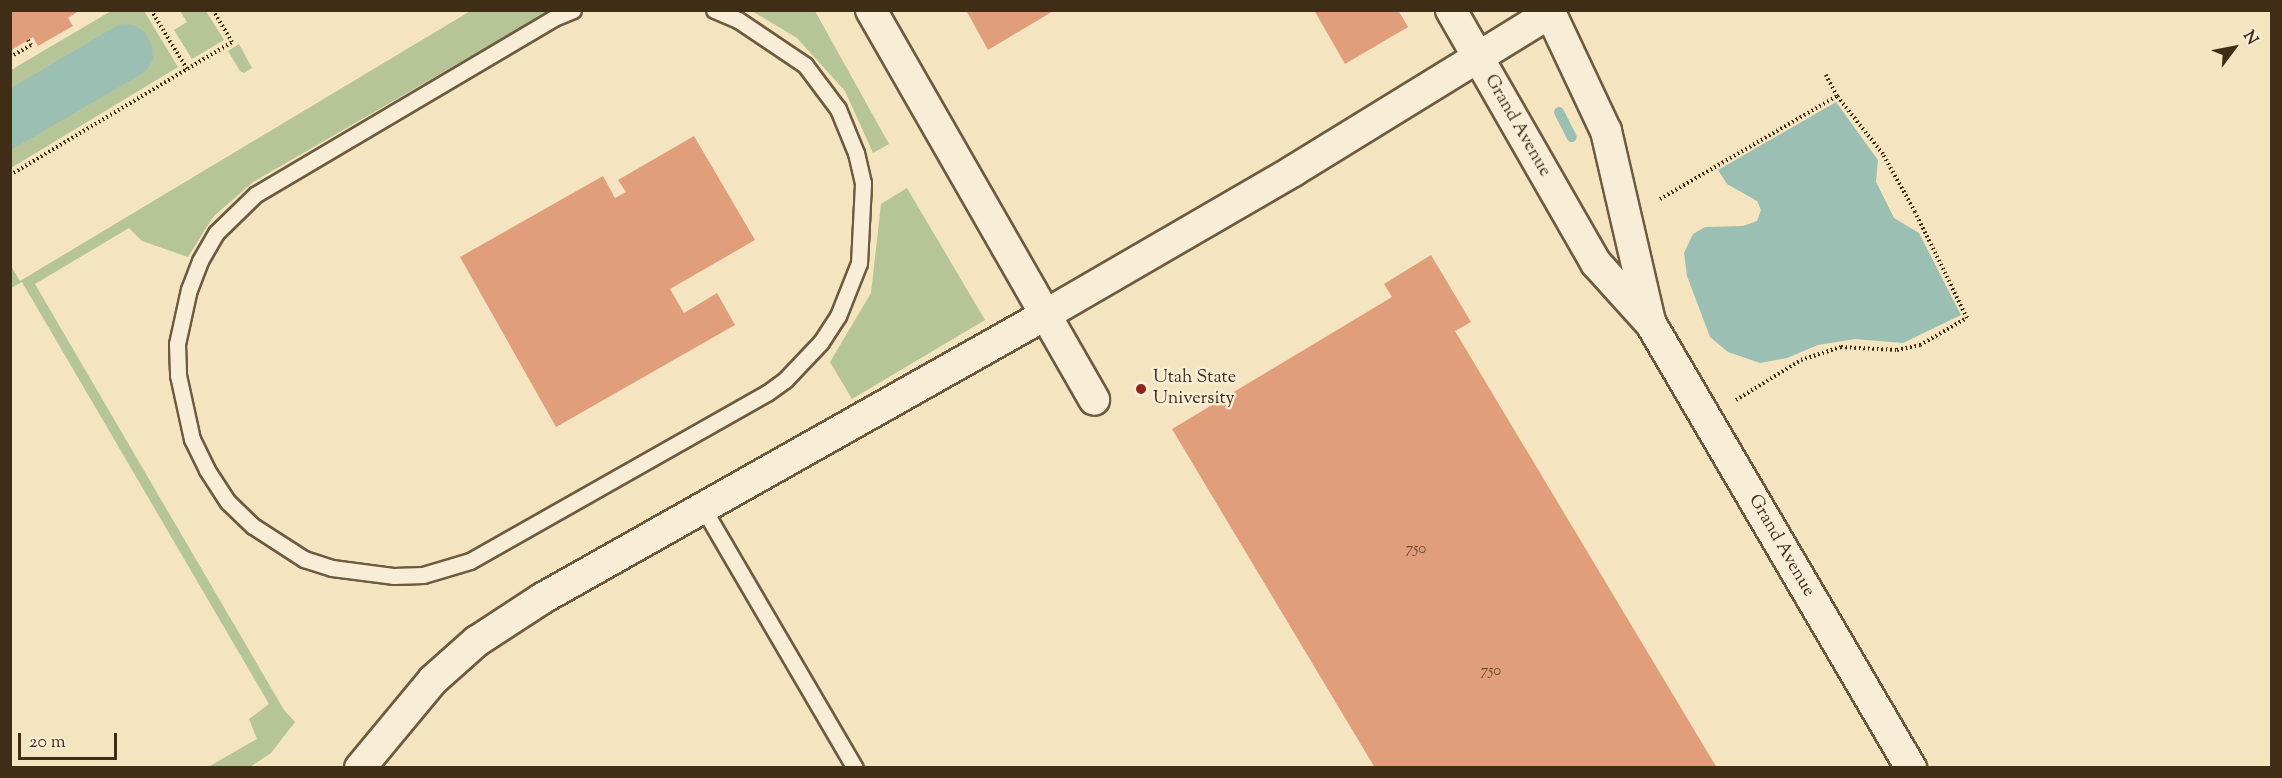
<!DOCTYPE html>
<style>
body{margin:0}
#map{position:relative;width:2282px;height:778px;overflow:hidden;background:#f4e4c0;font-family:"Sorts Mill Goudy",serif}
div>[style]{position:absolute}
.green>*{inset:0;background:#b6c597}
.water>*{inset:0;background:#9cbfb3}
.stream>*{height:10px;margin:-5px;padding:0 5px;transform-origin:5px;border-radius:5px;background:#9cbfb3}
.building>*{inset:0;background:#e09e7b}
.path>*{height:4px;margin-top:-2px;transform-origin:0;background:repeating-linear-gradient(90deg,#402d15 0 1.5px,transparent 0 4.5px)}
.roads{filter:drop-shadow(2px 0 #6d5b40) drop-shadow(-2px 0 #6d5b40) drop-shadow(0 2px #6d5b40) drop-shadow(0 -2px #6d5b40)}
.service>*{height:15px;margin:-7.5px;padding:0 7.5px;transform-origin:7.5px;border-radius:7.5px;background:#f8edd6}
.minor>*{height:30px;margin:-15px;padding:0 15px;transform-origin:15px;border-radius:15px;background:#f8edd6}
.dots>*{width:16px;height:16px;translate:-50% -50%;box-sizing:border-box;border:3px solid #f8edd6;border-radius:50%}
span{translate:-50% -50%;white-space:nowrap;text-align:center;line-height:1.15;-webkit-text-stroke:5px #f8edd6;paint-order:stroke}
.number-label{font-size:15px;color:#68492e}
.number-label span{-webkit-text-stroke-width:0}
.street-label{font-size:18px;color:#402d15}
.poi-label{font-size:18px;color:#402d15}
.left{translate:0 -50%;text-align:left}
.frame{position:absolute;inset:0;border:12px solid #402d15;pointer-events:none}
.north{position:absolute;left:2204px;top:18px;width:60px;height:60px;-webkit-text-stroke:4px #f8edd6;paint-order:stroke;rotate:58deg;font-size:16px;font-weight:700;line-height:24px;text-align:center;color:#402d15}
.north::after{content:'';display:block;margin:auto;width:21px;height:27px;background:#402d15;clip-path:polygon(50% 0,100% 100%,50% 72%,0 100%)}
.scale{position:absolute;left:18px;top:733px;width:99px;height:27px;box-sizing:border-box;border:3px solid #402d15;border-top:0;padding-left:8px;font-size:18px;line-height:21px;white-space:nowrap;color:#402d15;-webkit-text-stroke:4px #f8edd6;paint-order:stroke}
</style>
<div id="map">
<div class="green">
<div style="clip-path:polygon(472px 10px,549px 11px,253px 182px,213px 217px,188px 257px,142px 241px,129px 228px,35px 284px,284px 710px,295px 722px,271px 753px,250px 767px,208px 767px,257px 739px,249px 719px,269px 704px,22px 282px,11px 288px,11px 266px,20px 281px)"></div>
<div style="clip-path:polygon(111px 11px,144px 11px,178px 67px,11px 168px,11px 70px)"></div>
<div style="clip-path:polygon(180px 11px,206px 11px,224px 40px,192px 59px,174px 30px,187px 22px)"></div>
<div style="clip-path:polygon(752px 11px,815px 11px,889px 144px,873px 153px,845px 91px,797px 38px)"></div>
<div style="clip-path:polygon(239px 44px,252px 68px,244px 73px,240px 71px,228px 51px)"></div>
<div style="clip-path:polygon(907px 188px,985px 320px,852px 399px,830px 362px,871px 293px,881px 204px)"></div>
</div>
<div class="water">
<div style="clip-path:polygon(126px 24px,136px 26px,145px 32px,152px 46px,153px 60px,145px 72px,11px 150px,11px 88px,118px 25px)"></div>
<div style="clip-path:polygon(1836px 102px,1878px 160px,1876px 182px,1894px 218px,1919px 233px,1961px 315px,1903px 343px,1855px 339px,1818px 345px,1787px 358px,1760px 363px,1728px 352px,1710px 337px,1687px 276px,1684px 253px,1693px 234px,1705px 227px,1743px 226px,1757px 221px,1761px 210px,1757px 201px,1727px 184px,1718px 170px)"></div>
</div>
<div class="stream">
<div style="left:1559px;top:112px;width:28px;rotate:63deg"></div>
</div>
<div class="building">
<div style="clip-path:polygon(10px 10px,80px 10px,68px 18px,73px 26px,38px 46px,33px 37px,10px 51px)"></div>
<div style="clip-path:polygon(966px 10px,1055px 10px,988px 50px)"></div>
<div style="clip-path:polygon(1314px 10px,1398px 10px,1408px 27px,1345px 64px)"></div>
<div style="clip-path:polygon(694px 136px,755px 240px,670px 289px,684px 313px,717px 293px,735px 325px,556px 427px,460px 257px,603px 176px,615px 198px,626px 192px,618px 180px)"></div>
<div style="clip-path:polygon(1431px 255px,1471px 322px,1455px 331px,1717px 768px,1375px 768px,1172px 429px,1392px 297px,1384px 284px)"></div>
</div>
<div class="path">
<div style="left:151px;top:10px;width:69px;rotate:58.6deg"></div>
<div style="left:10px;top:57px;width:24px;rotate:-30deg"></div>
<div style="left:31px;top:45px;width:6px;rotate:-121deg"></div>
<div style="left:10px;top:175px;width:259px;rotate:-30.9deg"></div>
<div style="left:232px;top:42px;width:37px;rotate:-121deg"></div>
<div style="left:1660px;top:199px;width:205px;rotate:-30.2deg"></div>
<div style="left:1736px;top:400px;width:76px;rotate:-31.6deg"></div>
<div style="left:1801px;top:360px;width:42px;rotate:-18deg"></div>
<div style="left:1841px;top:347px;width:56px;rotate:3.1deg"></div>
<div style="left:1897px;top:350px;width:24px;rotate:-12deg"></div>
<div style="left:1920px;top:345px;width:54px;rotate:-29.9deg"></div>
<div style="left:1967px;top:318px;width:118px;rotate:-116.1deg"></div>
<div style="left:1915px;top:212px;width:66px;rotate:-118.9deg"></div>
<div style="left:1883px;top:154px;width:74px;rotate:-128.4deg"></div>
<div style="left:1837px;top:96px;width:24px;rotate:-118deg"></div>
</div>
<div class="roads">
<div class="service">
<div style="left:573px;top:10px;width:21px;rotate:157deg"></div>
<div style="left:554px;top:18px;width:347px;rotate:149.4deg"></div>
<div style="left:255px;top:195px;width:54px;rotate:135.7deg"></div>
<div style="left:216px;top:233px;width:32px;rotate:120deg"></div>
<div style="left:200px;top:261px;width:30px;rotate:111deg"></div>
<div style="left:189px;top:289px;width:56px;rotate:102.3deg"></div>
<div style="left:177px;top:344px;width:31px;rotate:88deg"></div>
<div style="left:178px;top:375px;width:66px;rotate:77.7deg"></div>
<div style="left:192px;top:439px;width:34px;rotate:64deg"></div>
<div style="left:207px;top:470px;width:38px;rotate:57deg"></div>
<div style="left:228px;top:502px;width:35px;rotate:44deg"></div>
<div style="left:253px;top:526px;width:61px;rotate:32.9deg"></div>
<div style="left:304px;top:559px;width:29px;rotate:18deg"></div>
<div style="left:332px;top:568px;width:63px;rotate:7.4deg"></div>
<div style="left:394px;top:576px;width:29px;rotate:-2deg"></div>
<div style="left:423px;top:575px;width:49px;rotate:-16.6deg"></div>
<div style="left:470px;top:561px;width:341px;rotate:-29.5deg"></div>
<div style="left:767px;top:393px;width:22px;rotate:-36deg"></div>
<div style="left:785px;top:380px;width:52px;rotate:-46.5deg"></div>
<div style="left:821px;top:342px;width:31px;rotate:-57deg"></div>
<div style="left:838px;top:316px;width:57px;rotate:-68.4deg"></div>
<div style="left:859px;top:263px;width:80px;rotate:-87.1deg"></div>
<div style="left:863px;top:183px;width:31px;rotate:-103deg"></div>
<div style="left:856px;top:153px;width:48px;rotate:-112.2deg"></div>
<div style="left:838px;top:109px;width:55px;rotate:-126.9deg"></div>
<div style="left:805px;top:65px;width:81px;rotate:-146.1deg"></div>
<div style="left:738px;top:20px;width:26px;rotate:-157deg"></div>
<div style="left:703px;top:508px;width:301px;rotate:59.7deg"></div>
</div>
<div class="minor">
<div style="left:871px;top:10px;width:449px;rotate:60.2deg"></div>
<div style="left:1451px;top:10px;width:292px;rotate:60.2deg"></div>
<div style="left:1596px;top:263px;width:82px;rotate:48deg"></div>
<div style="left:1651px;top:324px;width:515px;rotate:59.65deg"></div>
<div style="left:1549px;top:10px;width:134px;rotate:64.8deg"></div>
<div style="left:1606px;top:131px;width:196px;rotate:77deg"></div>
<div style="left:360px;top:768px;width:114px;rotate:-50.3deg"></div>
<div style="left:433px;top:680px;width:59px;rotate:-41.6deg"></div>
<div style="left:477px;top:641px;width:79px;rotate:-33.1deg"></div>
<div style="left:543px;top:598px;width:576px;rotate:-29.41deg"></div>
<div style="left:1045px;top:315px;width:287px;rotate:-30.1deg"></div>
<div style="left:1293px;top:171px;width:302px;rotate:-31.6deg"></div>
</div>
</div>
<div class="dots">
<div style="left:1141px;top:389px;background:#8f2418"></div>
</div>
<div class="number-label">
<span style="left:1416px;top:550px">750</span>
<span style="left:1491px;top:672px">750</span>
</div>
<div class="street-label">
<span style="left:1517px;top:126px;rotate:60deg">Grand Avenue</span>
<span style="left:1781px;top:546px;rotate:60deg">Grand Avenue</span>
</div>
<div class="poi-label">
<span class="left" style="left:1153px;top:389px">Utah State<br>University</span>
</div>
<div class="frame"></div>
<div class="north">N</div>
<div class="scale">20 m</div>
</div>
